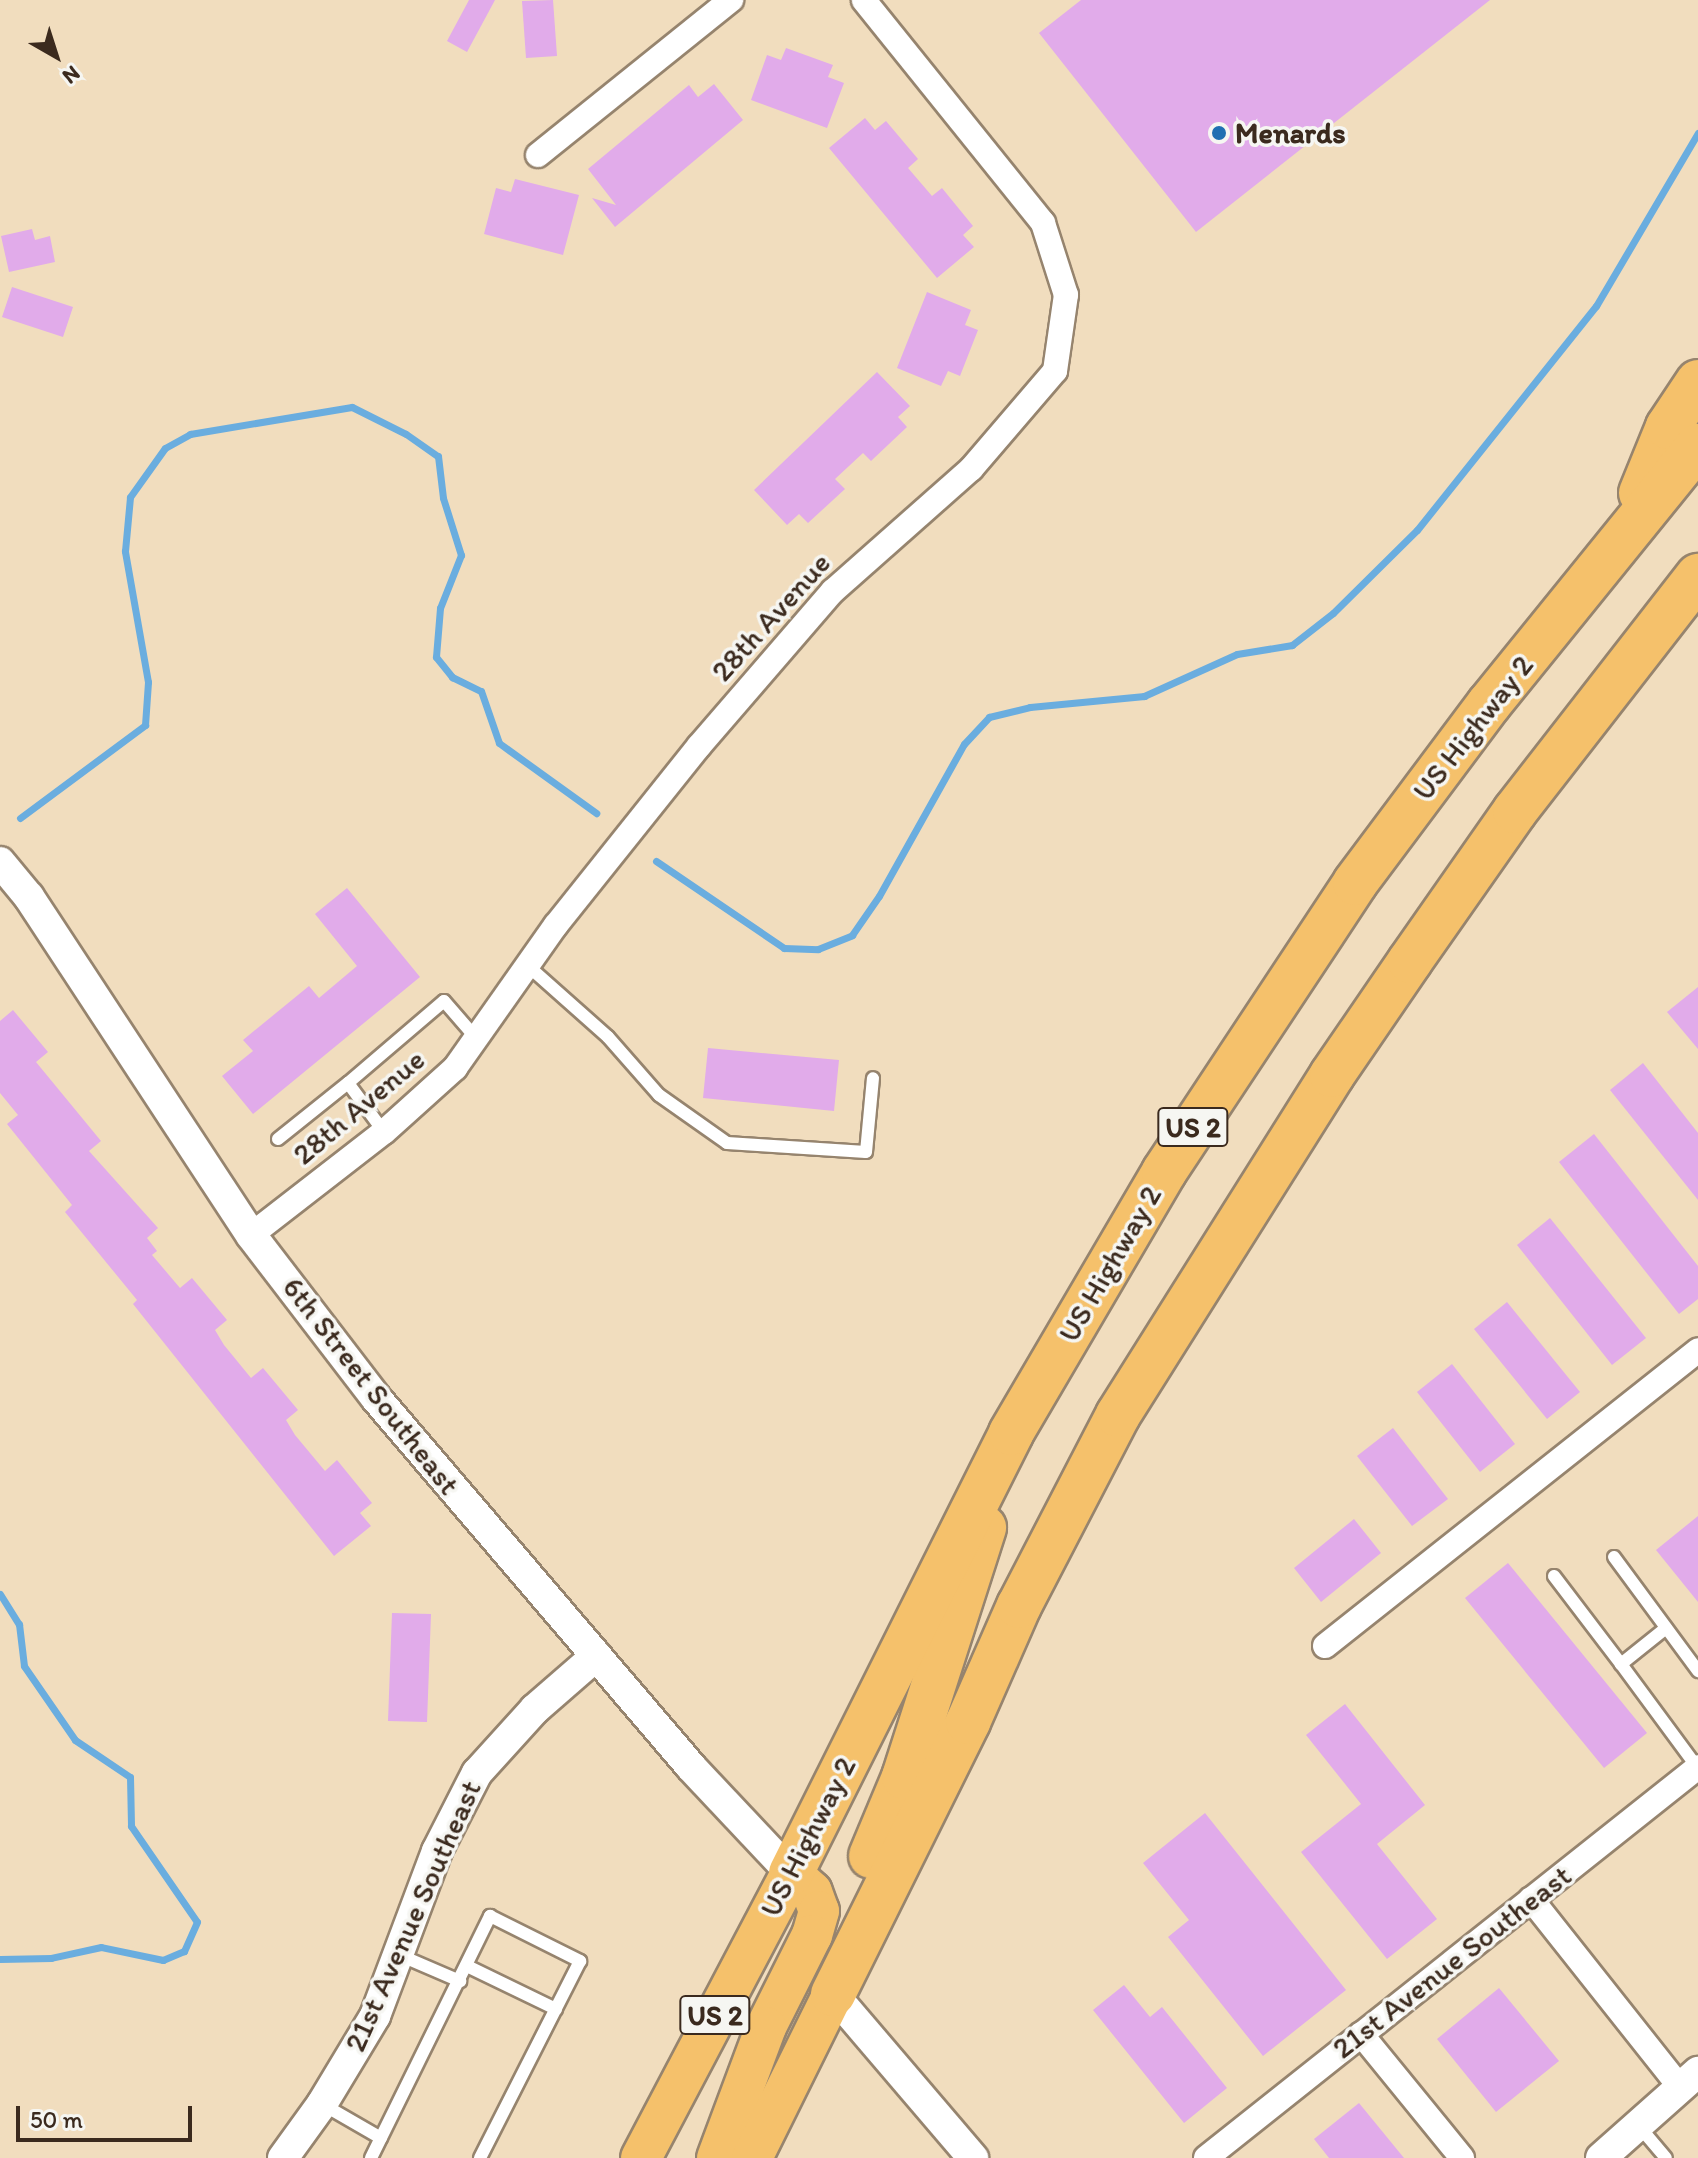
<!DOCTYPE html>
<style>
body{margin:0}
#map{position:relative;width:1698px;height:2158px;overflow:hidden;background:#f1ddbe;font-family:Itim,sans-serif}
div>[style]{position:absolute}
.stream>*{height:7px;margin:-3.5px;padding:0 3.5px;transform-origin:3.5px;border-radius:3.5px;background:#6aaddf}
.building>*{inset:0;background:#e1abea}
.roads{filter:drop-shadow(2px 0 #96846e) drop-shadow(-2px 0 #96846e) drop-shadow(0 2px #96846e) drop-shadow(0 -2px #96846e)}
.service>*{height:12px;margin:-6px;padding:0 6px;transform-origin:6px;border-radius:6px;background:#fff}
.minor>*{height:24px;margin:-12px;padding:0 12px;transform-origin:12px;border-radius:12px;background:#fff}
.tertiary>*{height:30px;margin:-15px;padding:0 15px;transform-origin:15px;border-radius:15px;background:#fff}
.trunk>*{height:40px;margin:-20px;padding:0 20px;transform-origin:20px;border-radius:20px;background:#f5c16b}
.motorway>*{height:44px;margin:-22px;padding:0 22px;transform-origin:22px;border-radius:22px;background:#f5c16b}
.dots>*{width:22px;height:22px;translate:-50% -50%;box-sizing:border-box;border:4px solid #f6f6f2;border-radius:50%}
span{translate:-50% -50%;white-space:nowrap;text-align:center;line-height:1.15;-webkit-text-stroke:7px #f6f6f2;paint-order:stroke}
.shield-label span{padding:2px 6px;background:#f6f6f2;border:2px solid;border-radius:6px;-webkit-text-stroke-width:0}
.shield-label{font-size:28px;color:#3b2a1e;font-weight:700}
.poi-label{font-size:30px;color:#3b2a1e;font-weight:700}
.left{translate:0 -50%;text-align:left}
.street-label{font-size:30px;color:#3b2a1e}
.north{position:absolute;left:16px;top:16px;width:80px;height:80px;-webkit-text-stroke:6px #f6f6f2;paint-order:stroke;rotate:141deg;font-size:22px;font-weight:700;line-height:32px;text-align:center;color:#3b2a1e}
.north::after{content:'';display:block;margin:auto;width:28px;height:36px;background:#3b2a1e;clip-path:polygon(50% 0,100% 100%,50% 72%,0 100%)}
.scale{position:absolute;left:16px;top:2106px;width:176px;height:36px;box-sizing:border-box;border:4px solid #3b2a1e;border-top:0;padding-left:10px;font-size:24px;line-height:28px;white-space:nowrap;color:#3b2a1e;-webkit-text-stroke:6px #f6f6f2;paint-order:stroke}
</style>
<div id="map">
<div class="stream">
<div style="left:20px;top:818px;width:156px;rotate:-36.6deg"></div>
<div style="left:145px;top:725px;width:43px;rotate:-86deg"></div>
<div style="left:148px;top:682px;width:133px;rotate:-100deg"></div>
<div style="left:125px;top:551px;width:54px;rotate:-84.7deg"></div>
<div style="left:130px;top:497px;width:60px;rotate:-54.5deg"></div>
<div style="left:165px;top:448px;width:29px;rotate:-29deg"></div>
<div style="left:190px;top:434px;width:164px;rotate:-9.5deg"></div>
<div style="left:352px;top:407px;width:60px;rotate:26.6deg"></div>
<div style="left:406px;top:434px;width:39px;rotate:35deg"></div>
<div style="left:438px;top:456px;width:42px;rotate:83.2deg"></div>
<div style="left:443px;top:498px;width:60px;rotate:72.5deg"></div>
<div style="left:461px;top:555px;width:57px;rotate:111.6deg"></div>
<div style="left:440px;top:608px;width:49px;rotate:94.7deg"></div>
<div style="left:436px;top:657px;width:26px;rotate:51deg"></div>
<div style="left:452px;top:677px;width:32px;rotate:26deg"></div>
<div style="left:481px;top:691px;width:55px;rotate:70.9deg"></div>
<div style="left:499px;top:743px;width:120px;rotate:35.8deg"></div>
<div style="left:656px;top:861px;width:155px;rotate:34.2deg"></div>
<div style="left:784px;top:948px;width:34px;rotate:2deg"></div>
<div style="left:818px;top:949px;width:37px;rotate:-22deg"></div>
<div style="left:852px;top:935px;width:47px;rotate:-55.3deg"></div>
<div style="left:879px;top:896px;width:174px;rotate:-60.8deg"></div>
<div style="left:964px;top:744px;width:37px;rotate:-47deg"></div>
<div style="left:989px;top:717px;width:42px;rotate:-13.7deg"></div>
<div style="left:1030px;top:707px;width:115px;rotate:-5.5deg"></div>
<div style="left:1144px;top:696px;width:102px;rotate:-24.3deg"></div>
<div style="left:1237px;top:654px;width:56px;rotate:-9.3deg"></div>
<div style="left:1292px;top:645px;width:52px;rotate:-38deg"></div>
<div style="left:1333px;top:613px;width:118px;rotate:-44.7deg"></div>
<div style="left:1417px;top:530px;width:287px;rotate:-51.4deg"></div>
<div style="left:1596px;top:306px;width:201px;rotate:-59.5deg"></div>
<div style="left:0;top:1594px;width:36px;rotate:58deg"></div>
<div style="left:19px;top:1624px;width:42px;rotate:83.2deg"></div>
<div style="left:24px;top:1666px;width:90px;rotate:55.4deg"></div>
<div style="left:75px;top:1740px;width:66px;rotate:33.9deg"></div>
<div style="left:130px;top:1777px;width:49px;rotate:88.8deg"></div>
<div style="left:131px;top:1826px;width:116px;rotate:55.5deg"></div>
<div style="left:197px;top:1922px;width:32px;rotate:114deg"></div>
<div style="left:184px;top:1951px;width:23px;rotate:157deg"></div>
<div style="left:163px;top:1960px;width:63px;rotate:-168.2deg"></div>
<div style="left:101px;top:1947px;width:51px;rotate:167.6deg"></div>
<div style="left:51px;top:1958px;width:51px;rotate:178.9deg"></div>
</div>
<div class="building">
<div style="clip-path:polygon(469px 0,495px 0,467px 52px,447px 41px)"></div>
<div style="clip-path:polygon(553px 0,557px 56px,526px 58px,522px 1px)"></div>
<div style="clip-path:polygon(1081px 0,1490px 0,1196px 232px,1039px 33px)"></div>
<div style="clip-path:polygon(786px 48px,833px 65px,828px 77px,844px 83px,827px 128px,751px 100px,767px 55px,781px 60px)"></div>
<div style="clip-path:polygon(714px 84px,743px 120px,615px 227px,592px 198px,616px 205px,588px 169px,689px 85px,698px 97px)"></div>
<div style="clip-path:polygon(865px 118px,875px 130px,886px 121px,918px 159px,908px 168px,932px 196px,942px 188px,973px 226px,963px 235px,974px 247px,937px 278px,829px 148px)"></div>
<div style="clip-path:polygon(515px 179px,579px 195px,563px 255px,484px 234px,496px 188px,511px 192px)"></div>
<div style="clip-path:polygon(32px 229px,35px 240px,50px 236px,55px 262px,9px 272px,1px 236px)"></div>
<div style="clip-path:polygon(12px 287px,73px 307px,63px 337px,2px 317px)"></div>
<div style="clip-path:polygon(927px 292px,971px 310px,965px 325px,978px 330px,960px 376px,948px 371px,941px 386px,897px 368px)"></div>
<div style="clip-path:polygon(877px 372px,910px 406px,898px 417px,907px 427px,871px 461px,863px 453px,835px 479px,845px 489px,808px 523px,799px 514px,787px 525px,754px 490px)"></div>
<div style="clip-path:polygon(347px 888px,420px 977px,253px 1114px,222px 1076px,253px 1051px,243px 1040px,309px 986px,319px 998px,357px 966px,315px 914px)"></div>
<div style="clip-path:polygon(1698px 987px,1698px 1049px,1667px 1012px)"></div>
<div style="clip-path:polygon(13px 1010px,48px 1052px,36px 1062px,101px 1141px,89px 1151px,158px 1228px,147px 1238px,157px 1251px,152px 1255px,180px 1288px,192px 1278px,227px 1320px,215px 1330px,224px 1345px,251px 1378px,263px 1368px,298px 1410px,286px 1420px,295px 1435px,325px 1471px,337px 1460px,372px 1503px,360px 1513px,371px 1526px,334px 1556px,133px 1304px,137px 1300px,65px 1212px,72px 1205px,7px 1124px,18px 1115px,0 1093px,0 1021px)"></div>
<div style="clip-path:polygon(708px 1048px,839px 1060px,834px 1111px,703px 1098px)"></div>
<div style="clip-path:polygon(1643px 1063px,1698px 1133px,1698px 1200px,1610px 1090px)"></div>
<div style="clip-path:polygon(1594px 1134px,1698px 1266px,1698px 1299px,1679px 1314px,1559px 1162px)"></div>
<div style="clip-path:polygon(1550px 1218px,1646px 1338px,1612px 1365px,1517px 1245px)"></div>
<div style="clip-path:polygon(1507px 1302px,1580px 1392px,1547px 1419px,1474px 1329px)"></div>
<div style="clip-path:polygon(1452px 1364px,1515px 1444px,1480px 1472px,1417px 1392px)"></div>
<div style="clip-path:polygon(1393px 1428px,1448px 1499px,1412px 1526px,1357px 1456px)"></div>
<div style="clip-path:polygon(1698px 1516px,1698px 1602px,1656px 1550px)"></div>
<div style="clip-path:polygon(1354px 1519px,1381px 1553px,1321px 1602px,1294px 1568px)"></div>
<div style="clip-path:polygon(1508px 1563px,1647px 1733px,1604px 1768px,1465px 1598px)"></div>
<div style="clip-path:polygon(392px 1613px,431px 1614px,427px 1722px,388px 1721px)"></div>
<div style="clip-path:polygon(1345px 1704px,1425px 1805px,1377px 1844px,1437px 1919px,1387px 1959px,1301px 1852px,1361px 1804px,1306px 1735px)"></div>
<div style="clip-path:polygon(1205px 1813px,1346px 1990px,1263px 2056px,1168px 1937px,1189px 1920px,1143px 1863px)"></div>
<div style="clip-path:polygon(1124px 1985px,1150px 2017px,1162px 2007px,1227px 2088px,1184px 2123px,1093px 2010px)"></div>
<div style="clip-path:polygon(1499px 1988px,1559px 2061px,1496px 2112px,1437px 2039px)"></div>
<div style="clip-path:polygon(1359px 2103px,1404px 2158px,1329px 2158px,1314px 2139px)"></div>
</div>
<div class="roads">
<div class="service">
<div style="left:527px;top:965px;width:108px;rotate:41.6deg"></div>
<div style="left:608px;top:1037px;width:77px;rotate:48.7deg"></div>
<div style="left:659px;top:1095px;width:83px;rotate:35.2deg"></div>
<div style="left:727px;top:1143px;width:139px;rotate:3.7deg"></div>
<div style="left:866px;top:1152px;width:74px;rotate:-84.6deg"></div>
<div style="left:348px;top:1083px;width:126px;rotate:-40.5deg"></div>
<div style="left:444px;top:1001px;width:49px;rotate:49.1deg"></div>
<div style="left:278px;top:1139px;width:90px;rotate:-38.7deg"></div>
<div style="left:348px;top:1083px;width:61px;rotate:53.7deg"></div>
<div style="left:1614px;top:1557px;width:142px;rotate:53.6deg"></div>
<div style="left:1554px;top:1576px;width:111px;rotate:52.7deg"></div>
<div style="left:1666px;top:1628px;width:58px;rotate:141.3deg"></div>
<div style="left:1621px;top:1664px;width:128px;rotate:53.6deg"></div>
<div style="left:397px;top:1954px;width:69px;rotate:23.2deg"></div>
<div style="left:467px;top:1966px;width:99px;rotate:25.8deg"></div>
<div style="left:322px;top:2104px;width:68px;rotate:30deg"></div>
<div style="left:1638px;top:2125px;width:43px;rotate:49.7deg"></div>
<div style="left:371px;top:2158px;width:270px;rotate:-63.8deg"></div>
<div style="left:490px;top:1916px;width:101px;rotate:26.6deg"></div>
<div style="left:580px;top:1961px;width:221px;rotate:116.9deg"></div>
</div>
<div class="minor">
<div style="left:538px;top:155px;width:248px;rotate:-38.8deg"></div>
<div style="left:251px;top:1235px;width:168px;rotate:-37.8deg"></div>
<div style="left:384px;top:1132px;width:96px;rotate:-42deg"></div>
<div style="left:455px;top:1068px;width:175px;rotate:-54.8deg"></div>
<div style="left:556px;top:925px;width:229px;rotate:-51.4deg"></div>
<div style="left:699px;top:746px;width:205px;rotate:-49.2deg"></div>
<div style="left:833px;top:591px;width:184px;rotate:-41.5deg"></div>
<div style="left:971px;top:469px;width:129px;rotate:-49.4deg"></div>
<div style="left:1055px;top:371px;width:77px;rotate:-81.8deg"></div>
<div style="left:1066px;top:295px;width:76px;rotate:-107.7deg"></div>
<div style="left:1043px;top:223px;width:286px;rotate:-128.8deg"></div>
<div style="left:1325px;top:1646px;width:476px;rotate:-38.4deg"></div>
<div style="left:1531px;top:1899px;width:241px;rotate:51.6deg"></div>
<div style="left:1361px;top:2034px;width:160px;rotate:50.8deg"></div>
<div style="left:1206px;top:2158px;width:628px;rotate:-38.47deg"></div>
</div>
<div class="tertiary">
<div style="left:0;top:862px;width:45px;rotate:50.4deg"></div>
<div style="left:29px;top:897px;width:404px;rotate:56.7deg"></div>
<div style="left:251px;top:1235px;width:205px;rotate:52.5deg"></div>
<div style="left:376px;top:1398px;width:485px;rotate:49.5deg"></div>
<div style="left:691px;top:1767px;width:146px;rotate:46.7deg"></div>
<div style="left:833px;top:1994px;width:216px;rotate:49.5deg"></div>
<div style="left:283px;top:2158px;width:67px;rotate:-54.2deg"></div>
<div style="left:322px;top:2104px;width:103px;rotate:-58.9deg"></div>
<div style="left:375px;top:2016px;width:176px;rotate:-69.4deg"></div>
<div style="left:437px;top:1851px;width:88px;rotate:-62.9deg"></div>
<div style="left:477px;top:1773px;width:86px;rotate:-47.8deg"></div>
<div style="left:535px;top:1709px;width:81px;rotate:-41deg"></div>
<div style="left:1601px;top:2158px;width:130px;rotate:-41.6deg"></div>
</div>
<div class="trunk">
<div style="left:641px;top:2158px;width:322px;rotate:-62.2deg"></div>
<div style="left:791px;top:1873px;width:28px;rotate:42deg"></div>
<div style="left:812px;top:1892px;width:20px;rotate:70deg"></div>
<div style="left:819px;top:1911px;width:25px;rotate:106deg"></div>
<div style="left:812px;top:1935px;width:103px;rotate:116.6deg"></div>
<div style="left:766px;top:2027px;width:140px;rotate:110.5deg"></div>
<div style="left:752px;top:2158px;width:183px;rotate:-63.7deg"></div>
</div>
<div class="motorway">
<div style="left:1641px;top:493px;width:71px;rotate:-67.8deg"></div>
<div style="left:1668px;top:427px;width:54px;rotate:-56.3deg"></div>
<div style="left:871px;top:1856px;width:86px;rotate:-67.3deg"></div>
<div style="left:904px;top:1777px;width:262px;rotate:-72.2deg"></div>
<div style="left:791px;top:1873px;width:492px;rotate:-63.4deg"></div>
<div style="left:1011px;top:1433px;width:303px;rotate:-59.6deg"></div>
<div style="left:1164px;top:1172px;width:346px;rotate:-56.5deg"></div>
<div style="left:1355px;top:883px;width:224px;rotate:-53.2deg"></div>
<div style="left:1489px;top:704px;width:332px;rotate:-51deg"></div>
<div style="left:833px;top:1994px;width:304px;rotate:-63.6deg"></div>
<div style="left:968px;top:1722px;width:127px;rotate:-66.3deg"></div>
<div style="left:1019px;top:1606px;width:215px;rotate:-62.6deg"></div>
<div style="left:1118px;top:1415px;width:402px;rotate:-57.8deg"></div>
<div style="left:1332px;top:1075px;width:138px;rotate:-55.6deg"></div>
<div style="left:1410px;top:961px;width:183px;rotate:-55deg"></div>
<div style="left:1515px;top:811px;width:298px;rotate:-52.1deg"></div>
</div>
</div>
<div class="dots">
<div style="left:1219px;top:133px;background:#1f6fb2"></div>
</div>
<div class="shield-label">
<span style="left:1193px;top:1127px">US 2</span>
<span style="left:715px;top:2015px">US 2</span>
</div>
<div class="poi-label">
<span class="left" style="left:1235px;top:133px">Menards</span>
</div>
<div class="street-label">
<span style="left:771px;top:617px;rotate:-48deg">28th Avenue</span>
<span style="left:1473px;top:728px;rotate:-52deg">US Highway 2</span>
<span style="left:359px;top:1107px;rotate:-40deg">28th Avenue</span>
<span style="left:1110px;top:1264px;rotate:-60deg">US Highway 2</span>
<span style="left:371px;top:1386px;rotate:52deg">6th Street Southeast</span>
<span style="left:808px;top:1837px;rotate:-63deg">US Highway 2</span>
<span style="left:413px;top:1916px;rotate:-66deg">21st Avenue Southeast</span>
<span style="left:1452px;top:1962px;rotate:-38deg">21st Avenue Southeast</span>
</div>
<div class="north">N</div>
<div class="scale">50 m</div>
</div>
